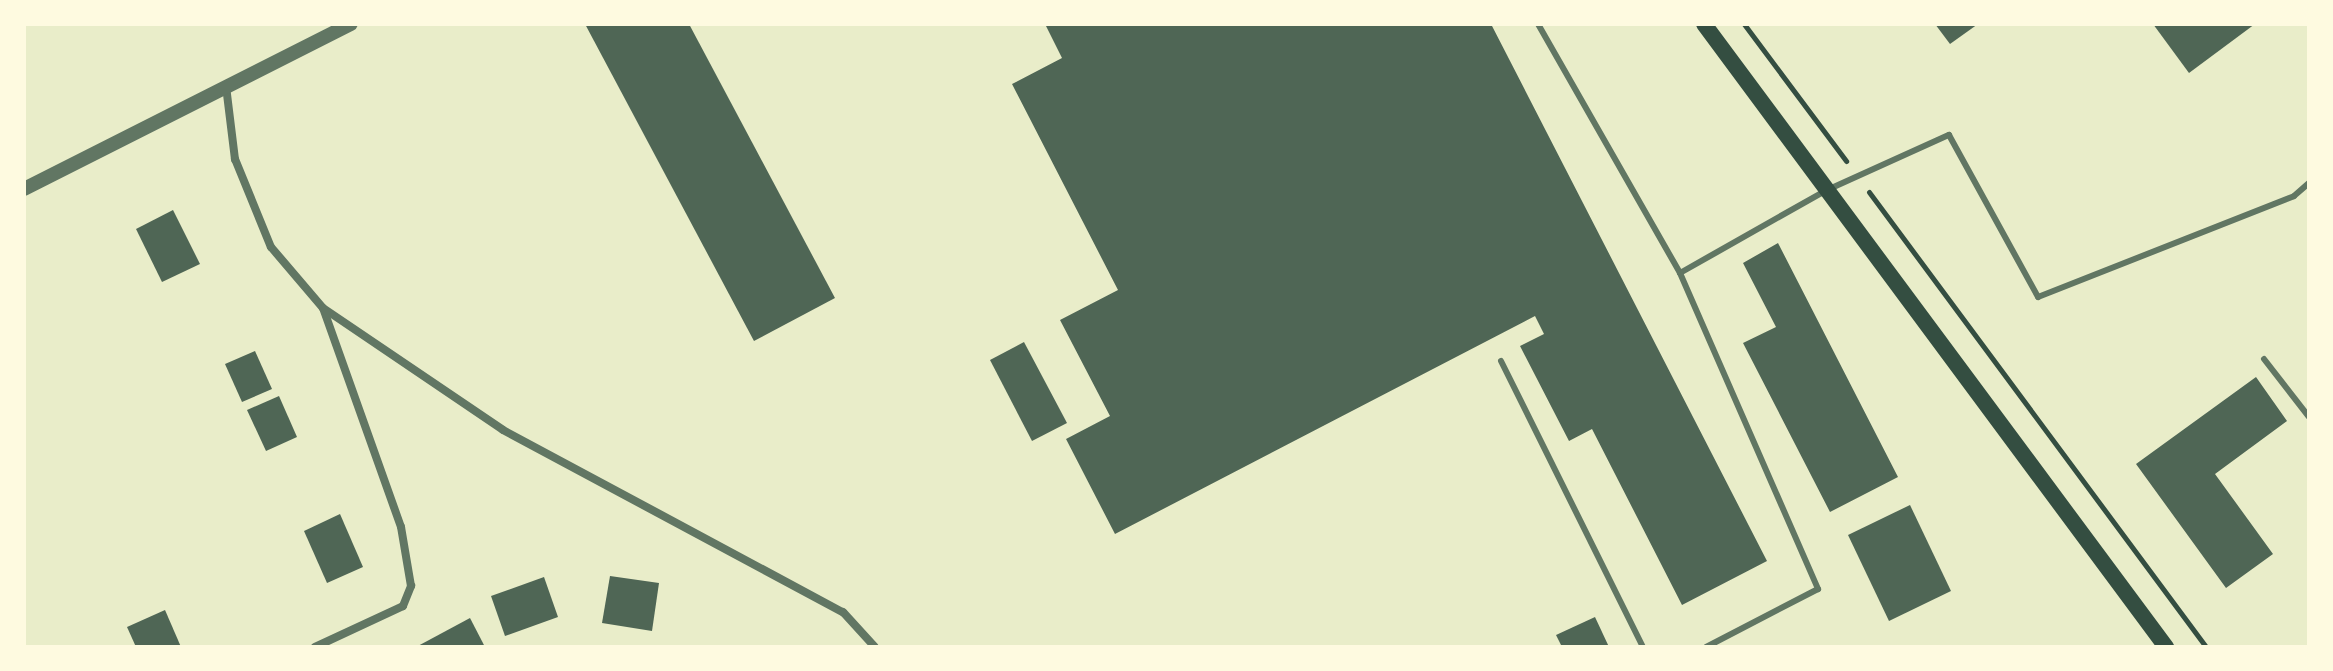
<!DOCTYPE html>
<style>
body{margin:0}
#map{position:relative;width:2333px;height:671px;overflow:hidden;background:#e9edc9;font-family:"Source Sans 3",sans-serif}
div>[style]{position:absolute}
.building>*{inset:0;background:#4f6655}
.path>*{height:5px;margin:-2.5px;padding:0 2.5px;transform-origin:2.5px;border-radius:2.5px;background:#344e41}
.service>*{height:6px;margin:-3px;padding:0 3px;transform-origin:3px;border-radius:3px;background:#617663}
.minor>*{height:8px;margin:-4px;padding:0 4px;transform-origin:4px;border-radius:4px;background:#617663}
.tertiary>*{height:14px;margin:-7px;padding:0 7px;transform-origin:7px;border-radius:7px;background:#617663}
.secondary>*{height:16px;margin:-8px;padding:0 8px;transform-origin:8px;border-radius:8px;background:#344e41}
span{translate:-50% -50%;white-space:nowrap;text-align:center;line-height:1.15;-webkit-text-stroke:8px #fefae0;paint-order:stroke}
.frame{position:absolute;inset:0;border:26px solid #fefae0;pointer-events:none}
</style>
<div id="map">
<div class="building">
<div style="clip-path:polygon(585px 24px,689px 24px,835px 298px,754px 341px)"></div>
<div style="clip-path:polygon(1045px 24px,1491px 24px,1767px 561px,1682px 605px,1592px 429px,1569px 441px,1520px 346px,1544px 334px,1535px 316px,1115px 534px,1066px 439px,1110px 416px,1060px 320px,1118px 290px,1012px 84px,1062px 58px)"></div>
<div style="clip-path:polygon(1935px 24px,1978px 24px,1950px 44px)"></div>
<div style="clip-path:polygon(2153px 24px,2255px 24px,2189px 73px)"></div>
<div style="clip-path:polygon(173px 210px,200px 264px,162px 282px,136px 229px)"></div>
<div style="clip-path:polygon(1778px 243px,1898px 477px,1830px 512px,1743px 343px,1776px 327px,1743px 263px)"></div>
<div style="clip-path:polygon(1024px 342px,1067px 423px,1032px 441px,990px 360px)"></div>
<div style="clip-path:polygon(255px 351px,272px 389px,242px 402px,225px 364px)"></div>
<div style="clip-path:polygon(2256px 377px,2287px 421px,2215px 474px,2273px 554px,2226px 588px,2136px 464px)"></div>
<div style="clip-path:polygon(279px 396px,297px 437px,266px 451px,247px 410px)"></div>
<div style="clip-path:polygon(1910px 505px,1951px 591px,1889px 621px,1848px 535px)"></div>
<div style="clip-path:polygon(340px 514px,363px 567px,327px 583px,304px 531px)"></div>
<div style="clip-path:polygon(610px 576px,659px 583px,652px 631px,602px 623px)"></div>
<div style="clip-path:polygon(544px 577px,558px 617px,505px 636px,491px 596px)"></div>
<div style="clip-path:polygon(165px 610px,181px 647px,136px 647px,127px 627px)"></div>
<div style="clip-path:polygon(1595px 617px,1609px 647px,1562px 647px,1556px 635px)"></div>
<div style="clip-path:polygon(470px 618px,485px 647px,416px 647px)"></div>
</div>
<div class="path">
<div style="left:1744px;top:24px;width:171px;rotate:53.3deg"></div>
<div style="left:1869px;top:192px;width:566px;rotate:53.47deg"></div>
</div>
<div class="service">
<div style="left:1538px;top:24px;width:287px;rotate:60.3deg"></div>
<div style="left:1680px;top:273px;width:169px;rotate:-29.5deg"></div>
<div style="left:1827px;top:190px;width:134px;rotate:-24.3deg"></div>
<div style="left:1949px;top:135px;width:185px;rotate:61.2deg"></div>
<div style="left:2038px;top:297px;width:275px;rotate:-21.5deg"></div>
<div style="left:2294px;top:196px;width:20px;rotate:-41deg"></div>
<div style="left:1680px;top:273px;width:345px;rotate:66.4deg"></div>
<div style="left:1818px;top:589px;width:126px;rotate:152.6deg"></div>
<div style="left:2264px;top:359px;width:73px;rotate:52.2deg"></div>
<div style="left:1501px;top:361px;width:319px;rotate:63.6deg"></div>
</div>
<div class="minor">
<div style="left:226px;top:86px;width:74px;rotate:83deg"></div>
<div style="left:235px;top:159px;width:95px;rotate:67.8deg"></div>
<div style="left:271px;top:247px;width:80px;rotate:49.6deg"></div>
<div style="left:323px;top:308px;width:217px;rotate:34.1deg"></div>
<div style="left:503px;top:430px;width:386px;rotate:28.2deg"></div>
<div style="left:843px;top:612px;width:47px;rotate:47.6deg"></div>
<div style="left:315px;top:647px;width:97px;rotate:-25deg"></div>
<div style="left:403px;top:606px;width:22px;rotate:-68deg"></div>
<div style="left:411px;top:586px;width:60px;rotate:-99.6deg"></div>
<div style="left:401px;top:527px;width:232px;rotate:-109.6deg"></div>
</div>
<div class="tertiary">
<div style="left:24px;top:189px;width:366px;rotate:-26.8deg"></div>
</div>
<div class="secondary">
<div style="left:1704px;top:24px;width:776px;rotate:53.44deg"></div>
</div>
<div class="frame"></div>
</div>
